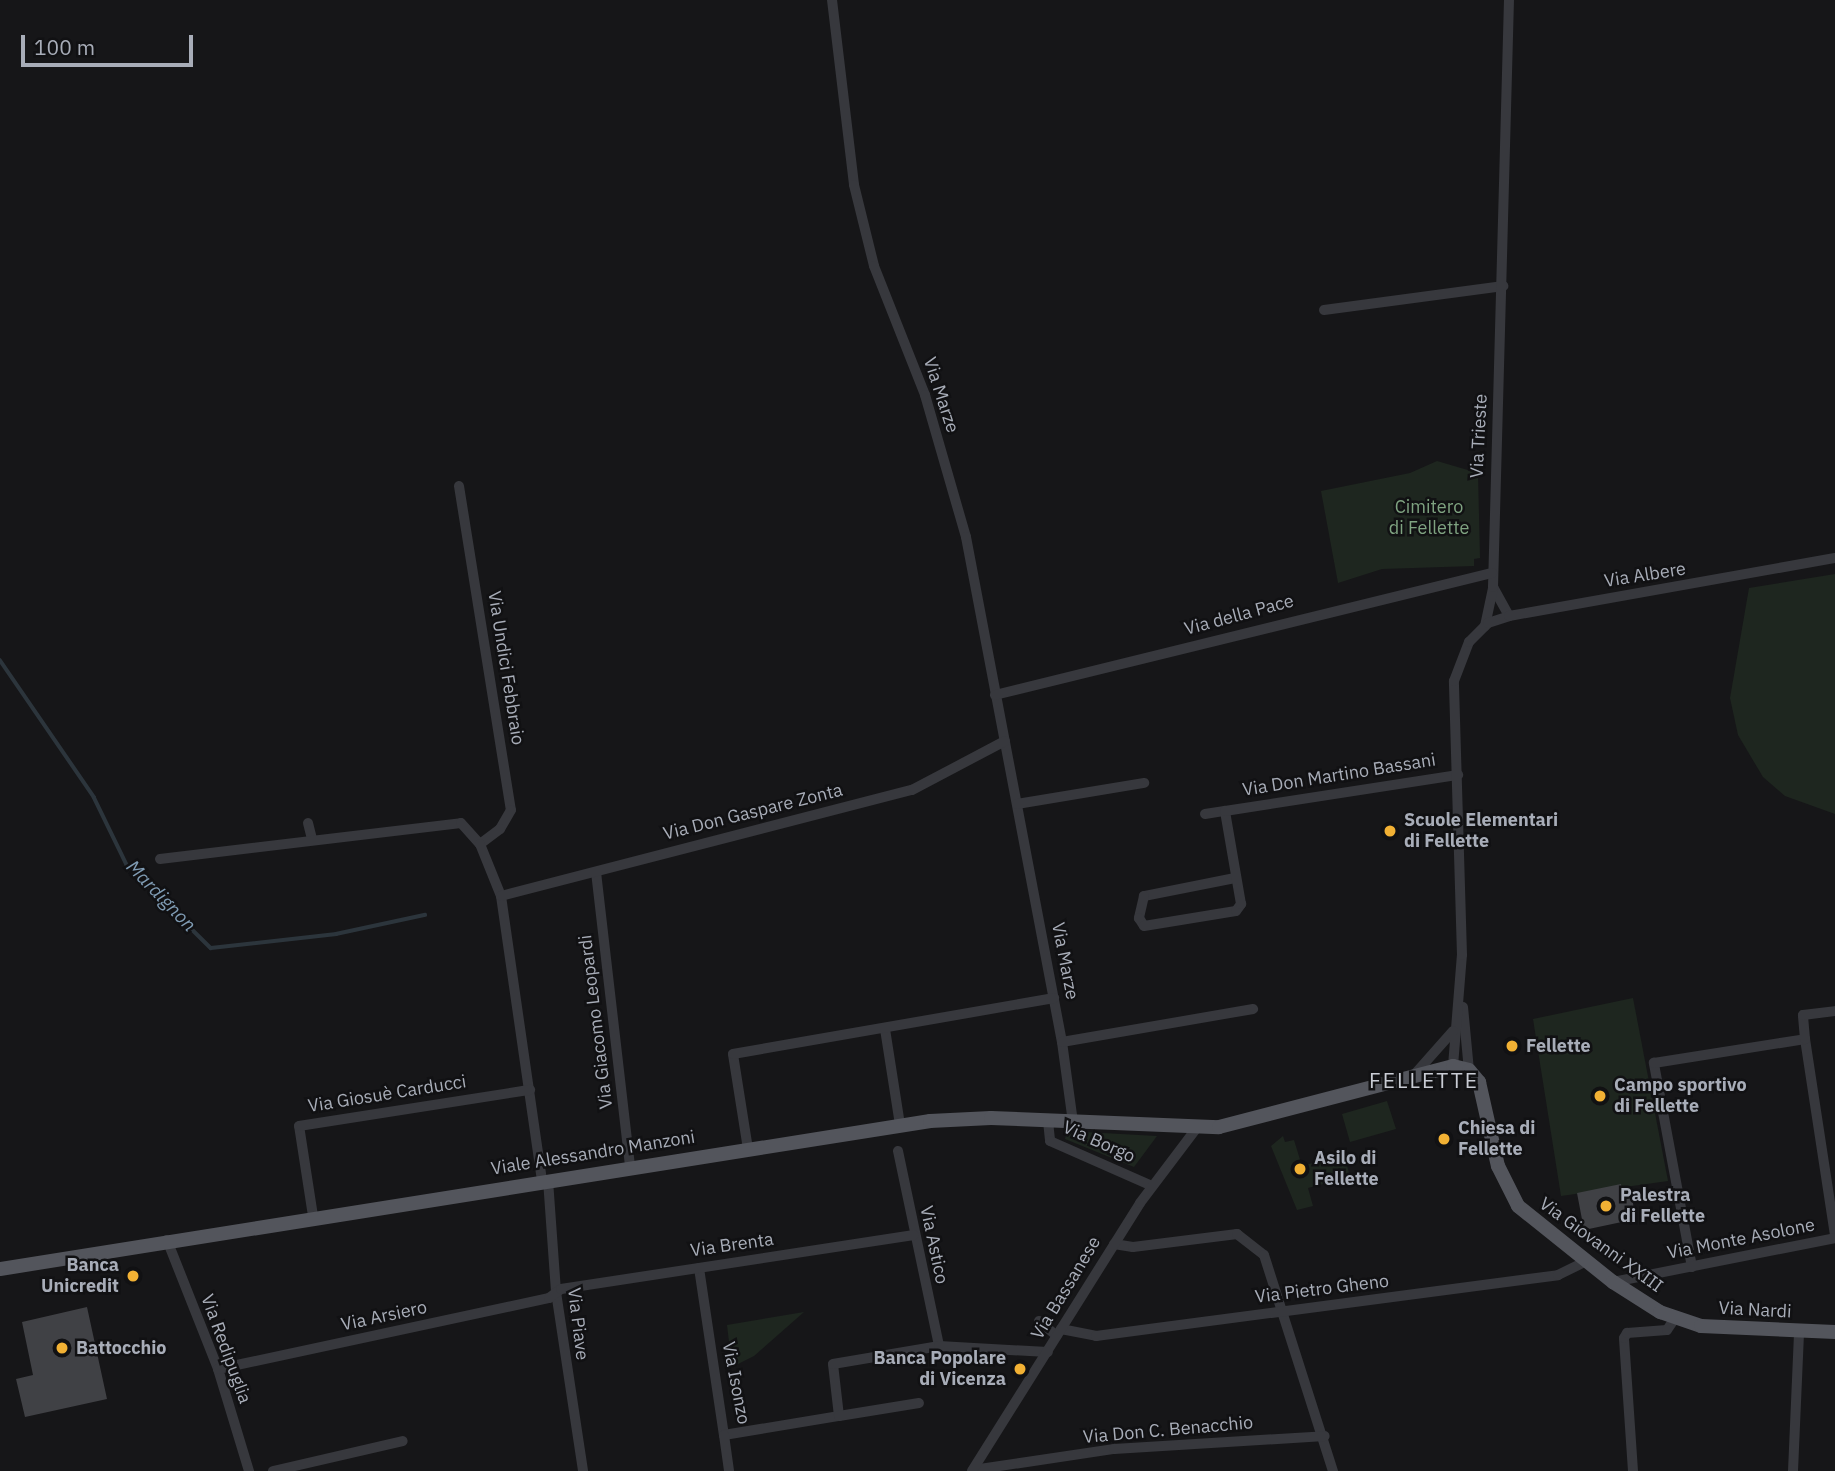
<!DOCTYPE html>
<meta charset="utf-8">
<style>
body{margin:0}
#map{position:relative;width:1835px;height:1471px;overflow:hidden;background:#161618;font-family:"IBM Plex Sans",sans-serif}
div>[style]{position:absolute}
.green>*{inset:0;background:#1e261f}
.stream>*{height:3.5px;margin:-1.75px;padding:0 1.75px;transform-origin:1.75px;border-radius:1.75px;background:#2c353c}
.building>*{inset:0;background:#404145}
.minor>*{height:10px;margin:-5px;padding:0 5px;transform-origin:5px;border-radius:5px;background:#37383d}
.major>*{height:14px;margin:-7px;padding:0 7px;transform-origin:7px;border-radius:7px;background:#53555c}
.dots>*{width:19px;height:19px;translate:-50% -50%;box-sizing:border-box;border:4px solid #111113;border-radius:50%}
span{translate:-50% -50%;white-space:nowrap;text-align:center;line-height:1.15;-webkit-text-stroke:5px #111113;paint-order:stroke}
.street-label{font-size:18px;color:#a8adb8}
.park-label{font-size:18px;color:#7fa381}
.poi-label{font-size:18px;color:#a8adb8;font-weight:700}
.left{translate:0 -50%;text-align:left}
.right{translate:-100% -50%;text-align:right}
.water-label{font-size:19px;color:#7f9bb3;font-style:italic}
.quarter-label{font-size:21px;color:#c9ccd4;letter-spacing:2px}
.scale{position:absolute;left:21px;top:35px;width:172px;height:32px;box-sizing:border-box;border:4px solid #a8adb8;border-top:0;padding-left:9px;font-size:21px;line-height:24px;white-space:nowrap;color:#a8adb8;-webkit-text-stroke:5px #111113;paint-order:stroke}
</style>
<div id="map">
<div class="green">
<div style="clip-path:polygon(1437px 461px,1478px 473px,1480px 558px,1474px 559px,1474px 566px,1382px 569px,1338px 583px,1321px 491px,1410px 473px)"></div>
<div style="clip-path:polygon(1835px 574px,1835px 814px,1785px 796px,1763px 777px,1738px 735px,1730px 698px,1749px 588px)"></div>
<div style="clip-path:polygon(1633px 998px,1668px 1181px,1561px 1196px,1533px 1019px)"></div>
<div style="clip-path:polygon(1387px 1101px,1396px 1129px,1350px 1142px,1342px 1114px)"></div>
<div style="clip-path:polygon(1067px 1131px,1157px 1136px,1134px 1167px,1065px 1139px)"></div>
<div style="clip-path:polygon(1283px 1136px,1285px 1142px,1294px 1140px,1302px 1166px,1344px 1154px,1352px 1184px,1341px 1187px,1338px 1180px,1308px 1188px,1313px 1206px,1297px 1210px,1271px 1146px)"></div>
<div style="clip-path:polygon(804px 1312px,754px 1356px,732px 1367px,727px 1325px)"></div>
</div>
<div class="stream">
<div style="left:0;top:660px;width:166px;rotate:55.5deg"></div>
<div style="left:94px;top:797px;width:76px;rotate:64.1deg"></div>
<div style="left:127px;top:865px;width:118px;rotate:44.7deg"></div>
<div style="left:211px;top:948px;width:126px;rotate:-6.4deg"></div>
<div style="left:336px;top:934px;width:91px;rotate:-12.1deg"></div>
</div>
<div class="building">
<div style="clip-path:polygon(1621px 1184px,1622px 1190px,1630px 1188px,1636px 1219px,1584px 1230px,1577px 1193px)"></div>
<div style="clip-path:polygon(87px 1307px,107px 1399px,25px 1417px,16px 1379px,33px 1375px,22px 1322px)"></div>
</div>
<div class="minor">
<div style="left:832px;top:0;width:186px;rotate:83.2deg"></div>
<div style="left:854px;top:185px;width:83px;rotate:76.1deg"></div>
<div style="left:874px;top:266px;width:139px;rotate:68.4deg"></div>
<div style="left:925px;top:395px;width:148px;rotate:73.9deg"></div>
<div style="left:966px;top:537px;width:514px;rotate:79.24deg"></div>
<div style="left:1062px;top:1042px;width:81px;rotate:82.2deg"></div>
<div style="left:1324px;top:310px;width:181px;rotate:-7.6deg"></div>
<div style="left:459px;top:486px;width:328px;rotate:80.9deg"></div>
<div style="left:511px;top:810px;width:22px;rotate:120deg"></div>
<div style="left:500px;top:829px;width:25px;rotate:143deg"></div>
<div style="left:1493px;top:587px;width:33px;rotate:61deg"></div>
<div style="left:1485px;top:626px;width:40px;rotate:-78deg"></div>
<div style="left:1493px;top:587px;width:587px;rotate:-88.44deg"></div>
<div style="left:995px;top:695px;width:512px;rotate:-13.79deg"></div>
<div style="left:1017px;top:804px;width:129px;rotate:-9.4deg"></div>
<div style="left:1205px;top:814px;width:20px;rotate:-9deg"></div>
<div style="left:308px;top:823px;width:16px;rotate:76deg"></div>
<div style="left:160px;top:859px;width:303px;rotate:-6.8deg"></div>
<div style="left:461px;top:823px;width:28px;rotate:48deg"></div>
<div style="left:480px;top:844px;width:56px;rotate:68deg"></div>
<div style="left:501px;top:896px;width:287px;rotate:81.8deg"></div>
<div style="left:596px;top:872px;width:297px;rotate:83.4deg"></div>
<div style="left:1235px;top:878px;width:93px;rotate:168.8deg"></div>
<div style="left:1144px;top:896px;width:23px;rotate:103deg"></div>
<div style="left:1139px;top:918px;width:9px;rotate:58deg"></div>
<div style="left:1144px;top:926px;width:93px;rotate:-9.3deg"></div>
<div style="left:1236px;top:911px;width:9px;rotate:-54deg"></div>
<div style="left:1241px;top:904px;width:94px;rotate:-99.8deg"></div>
<div style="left:1225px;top:811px;width:236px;rotate:-8.8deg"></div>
<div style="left:501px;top:896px;width:424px;rotate:-14.5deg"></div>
<div style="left:912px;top:790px;width:105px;rotate:-27.8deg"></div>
<div style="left:1463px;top:1007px;width:63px;rotate:84.6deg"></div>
<div style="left:885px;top:1029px;width:97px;rotate:81.1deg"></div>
<div style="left:1805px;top:1039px;width:198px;rotate:81.3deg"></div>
<div style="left:1062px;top:1042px;width:194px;rotate:-9.8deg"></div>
<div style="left:1453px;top:1066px;width:111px;rotate:-85.4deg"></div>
<div style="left:1462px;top:955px;width:274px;rotate:-91.7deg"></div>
<div style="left:1454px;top:681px;width:42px;rotate:-69deg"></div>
<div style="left:1469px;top:642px;width:27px;rotate:-45deg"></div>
<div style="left:1488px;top:623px;width:22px;rotate:-18deg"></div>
<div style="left:1509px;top:616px;width:331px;rotate:-10.1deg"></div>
<div style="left:1414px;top:1075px;width:59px;rotate:-48.4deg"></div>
<div style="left:1048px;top:1121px;width:20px;rotate:84deg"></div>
<div style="left:1050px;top:1141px;width:111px;rotate:23.8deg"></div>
<div style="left:748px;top:1149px;width:96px;rotate:-99deg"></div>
<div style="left:733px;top:1054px;width:326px;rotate:-9.9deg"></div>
<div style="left:898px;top:1151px;width:199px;rotate:78.1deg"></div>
<div style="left:548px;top:1180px;width:112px;rotate:85.9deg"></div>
<div style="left:556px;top:1292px;width:181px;rotate:81.4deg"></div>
<div style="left:313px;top:1216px;width:91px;rotate:-98.8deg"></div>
<div style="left:299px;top:1126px;width:234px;rotate:-8.9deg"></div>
<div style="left:167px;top:1240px;width:139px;rotate:68.4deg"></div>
<div style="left:218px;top:1369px;width:107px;rotate:73.1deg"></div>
<div style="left:1114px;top:1244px;width:19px;rotate:9deg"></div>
<div style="left:1133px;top:1247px;width:105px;rotate:-7.1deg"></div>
<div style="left:1237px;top:1234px;width:34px;rotate:38deg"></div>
<div style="left:1264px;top:1255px;width:227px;rotate:72.3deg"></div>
<div style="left:1692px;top:1267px;width:208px;rotate:-100.6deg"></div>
<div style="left:1654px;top:1063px;width:153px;rotate:-9deg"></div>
<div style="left:1805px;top:1039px;width:24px;rotate:-95deg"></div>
<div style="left:1803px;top:1015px;width:32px;rotate:-7deg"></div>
<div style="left:699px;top:1268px;width:169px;rotate:81.5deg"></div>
<div style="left:724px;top:1435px;width:117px;rotate:-9.4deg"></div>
<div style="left:839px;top:1416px;width:52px;rotate:-96.6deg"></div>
<div style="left:833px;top:1364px;width:108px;rotate:-9.6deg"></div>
<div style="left:939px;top:1346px;width:109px;rotate:3.2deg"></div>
<div style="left:1613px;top:1282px;width:226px;rotate:-11.2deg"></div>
<div style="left:1039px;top:1321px;width:23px;rotate:40deg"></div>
<div style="left:1061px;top:1329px;width:36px;rotate:11deg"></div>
<div style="left:1096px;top:1336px;width:466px;rotate:-7.5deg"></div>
<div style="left:1558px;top:1275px;width:30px;rotate:-26deg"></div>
<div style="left:218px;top:1369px;width:339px;rotate:-12.1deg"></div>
<div style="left:549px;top:1298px;width:15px;rotate:-37deg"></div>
<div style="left:561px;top:1289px;width:357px;rotate:-8.7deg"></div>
<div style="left:839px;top:1416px;width:81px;rotate:-9.2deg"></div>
<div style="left:724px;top:1435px;width:36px;rotate:82deg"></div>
<div style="left:973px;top:1470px;width:143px;rotate:-8.5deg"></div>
<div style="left:1114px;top:1449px;width:211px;rotate:-3.5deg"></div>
<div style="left:273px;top:1471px;width:133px;rotate:-13deg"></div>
<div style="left:972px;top:1471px;width:316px;rotate:-57.9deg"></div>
<div style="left:1140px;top:1203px;width:93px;rotate:-52.9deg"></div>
<div style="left:1633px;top:1471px;width:133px;rotate:-93.9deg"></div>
<div style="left:1624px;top:1338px;width:6px;rotate:-59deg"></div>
<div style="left:1627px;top:1333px;width:40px;rotate:-4.3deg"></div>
<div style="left:1667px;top:1330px;width:14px;rotate:-56deg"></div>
<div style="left:1793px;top:1471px;width:139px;rotate:-87.5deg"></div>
</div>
<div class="major">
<div style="left:0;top:1269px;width:942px;rotate:-9.04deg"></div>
<div style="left:930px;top:1121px;width:61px;rotate:-2.8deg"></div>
<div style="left:991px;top:1118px;width:228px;rotate:2.3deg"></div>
<div style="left:1219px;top:1127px;width:242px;rotate:-14.6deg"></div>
<div style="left:1453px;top:1066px;width:16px;rotate:14deg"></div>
<div style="left:1469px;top:1070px;width:16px;rotate:50deg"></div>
<div style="left:1479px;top:1082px;width:86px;rotate:77.3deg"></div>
<div style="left:1498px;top:1166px;width:45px;rotate:63.4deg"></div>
<div style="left:1518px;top:1206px;width:122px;rotate:38.7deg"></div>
<div style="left:1613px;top:1282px;width:56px;rotate:32.6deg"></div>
<div style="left:1660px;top:1312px;width:43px;rotate:18.9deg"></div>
<div style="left:1701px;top:1326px;width:134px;rotate:2.6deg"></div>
</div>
<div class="dots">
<div style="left:1390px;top:831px;background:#f2b134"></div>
<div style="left:1512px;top:1046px;background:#f2b134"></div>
<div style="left:1600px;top:1096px;background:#f2b134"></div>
<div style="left:1444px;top:1139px;background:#f2b134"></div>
<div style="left:1300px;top:1169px;background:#f2b134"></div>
<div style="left:1606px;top:1206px;background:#f2b134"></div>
<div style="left:133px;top:1276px;background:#f2b134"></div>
<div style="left:62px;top:1348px;background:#f2b134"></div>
<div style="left:1020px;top:1369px;background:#f2b134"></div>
</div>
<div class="street-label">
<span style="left:941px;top:395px;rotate:72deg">Via Marze</span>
<span style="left:1479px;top:436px;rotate:-87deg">Via Trieste</span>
<span style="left:1645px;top:575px;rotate:-9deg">Via Albere</span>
<span style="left:1239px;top:615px;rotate:-15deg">Via della Pace</span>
<span style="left:506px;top:668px;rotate:81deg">Via Undici Febbraio</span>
<span style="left:1339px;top:775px;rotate:-9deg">Via Don Martino Bassani</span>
<span style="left:753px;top:812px;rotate:-14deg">Via Don Gaspare Zonta</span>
<span style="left:1065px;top:961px;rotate:79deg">Via Marze</span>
<span style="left:596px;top:1022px;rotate:-97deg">Via Giacomo Leopardi</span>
<span style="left:387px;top:1094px;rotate:-9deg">Via Giosuè Carducci</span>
<span style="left:1099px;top:1142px;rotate:24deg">Via Borgo</span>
<span style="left:593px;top:1153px;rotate:-9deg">Viale Alessandro Manzoni</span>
<span style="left:1741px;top:1239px;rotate:-11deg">Via Monte Asolone</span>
<span style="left:732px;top:1245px;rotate:-8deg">Via Brenta</span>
<span style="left:934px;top:1245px;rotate:78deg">Via Astico</span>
<span style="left:1601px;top:1245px;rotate:36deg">Via Giovanni XXIII</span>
<span style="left:1066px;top:1288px;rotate:-59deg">Via Bassanese</span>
<span style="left:1322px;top:1289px;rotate:-7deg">Via Pietro Gheno</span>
<span style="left:1755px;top:1310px;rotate:3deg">Via Nardi</span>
<span style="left:384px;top:1316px;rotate:-12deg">Via Arsiero</span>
<span style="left:578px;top:1324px;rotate:83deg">Via Piave</span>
<span style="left:226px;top:1349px;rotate:70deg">Via Redipuglia</span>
<span style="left:736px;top:1383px;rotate:79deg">Via Isonzo</span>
<span style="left:1168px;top:1430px;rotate:-5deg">Via Don C. Benacchio</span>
</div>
<div class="park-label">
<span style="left:1429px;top:518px">Cimitero<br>di Fellette</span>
</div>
<div class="poi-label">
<span class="left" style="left:1404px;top:831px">Scuole Elementari<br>di Fellette</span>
<span class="left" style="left:1526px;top:1046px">Fellette</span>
<span class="left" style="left:1614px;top:1096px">Campo sportivo<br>di Fellette</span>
<span class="left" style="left:1458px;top:1139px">Chiesa di<br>Fellette</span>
<span class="left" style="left:1314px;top:1169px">Asilo di<br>Fellette</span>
<span class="left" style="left:1620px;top:1206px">Palestra<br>di Fellette</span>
<span class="right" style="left:119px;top:1276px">Banca<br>Unicredit</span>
<span class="left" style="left:76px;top:1348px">Battocchio</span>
<span class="right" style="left:1006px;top:1369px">Banca Popolare<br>di Vicenza</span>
</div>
<div class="water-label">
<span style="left:161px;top:896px;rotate:46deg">Mardignon</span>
</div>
<div class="quarter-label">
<span style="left:1424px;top:1080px">FELLETTE</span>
</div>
<div class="scale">100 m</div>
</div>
